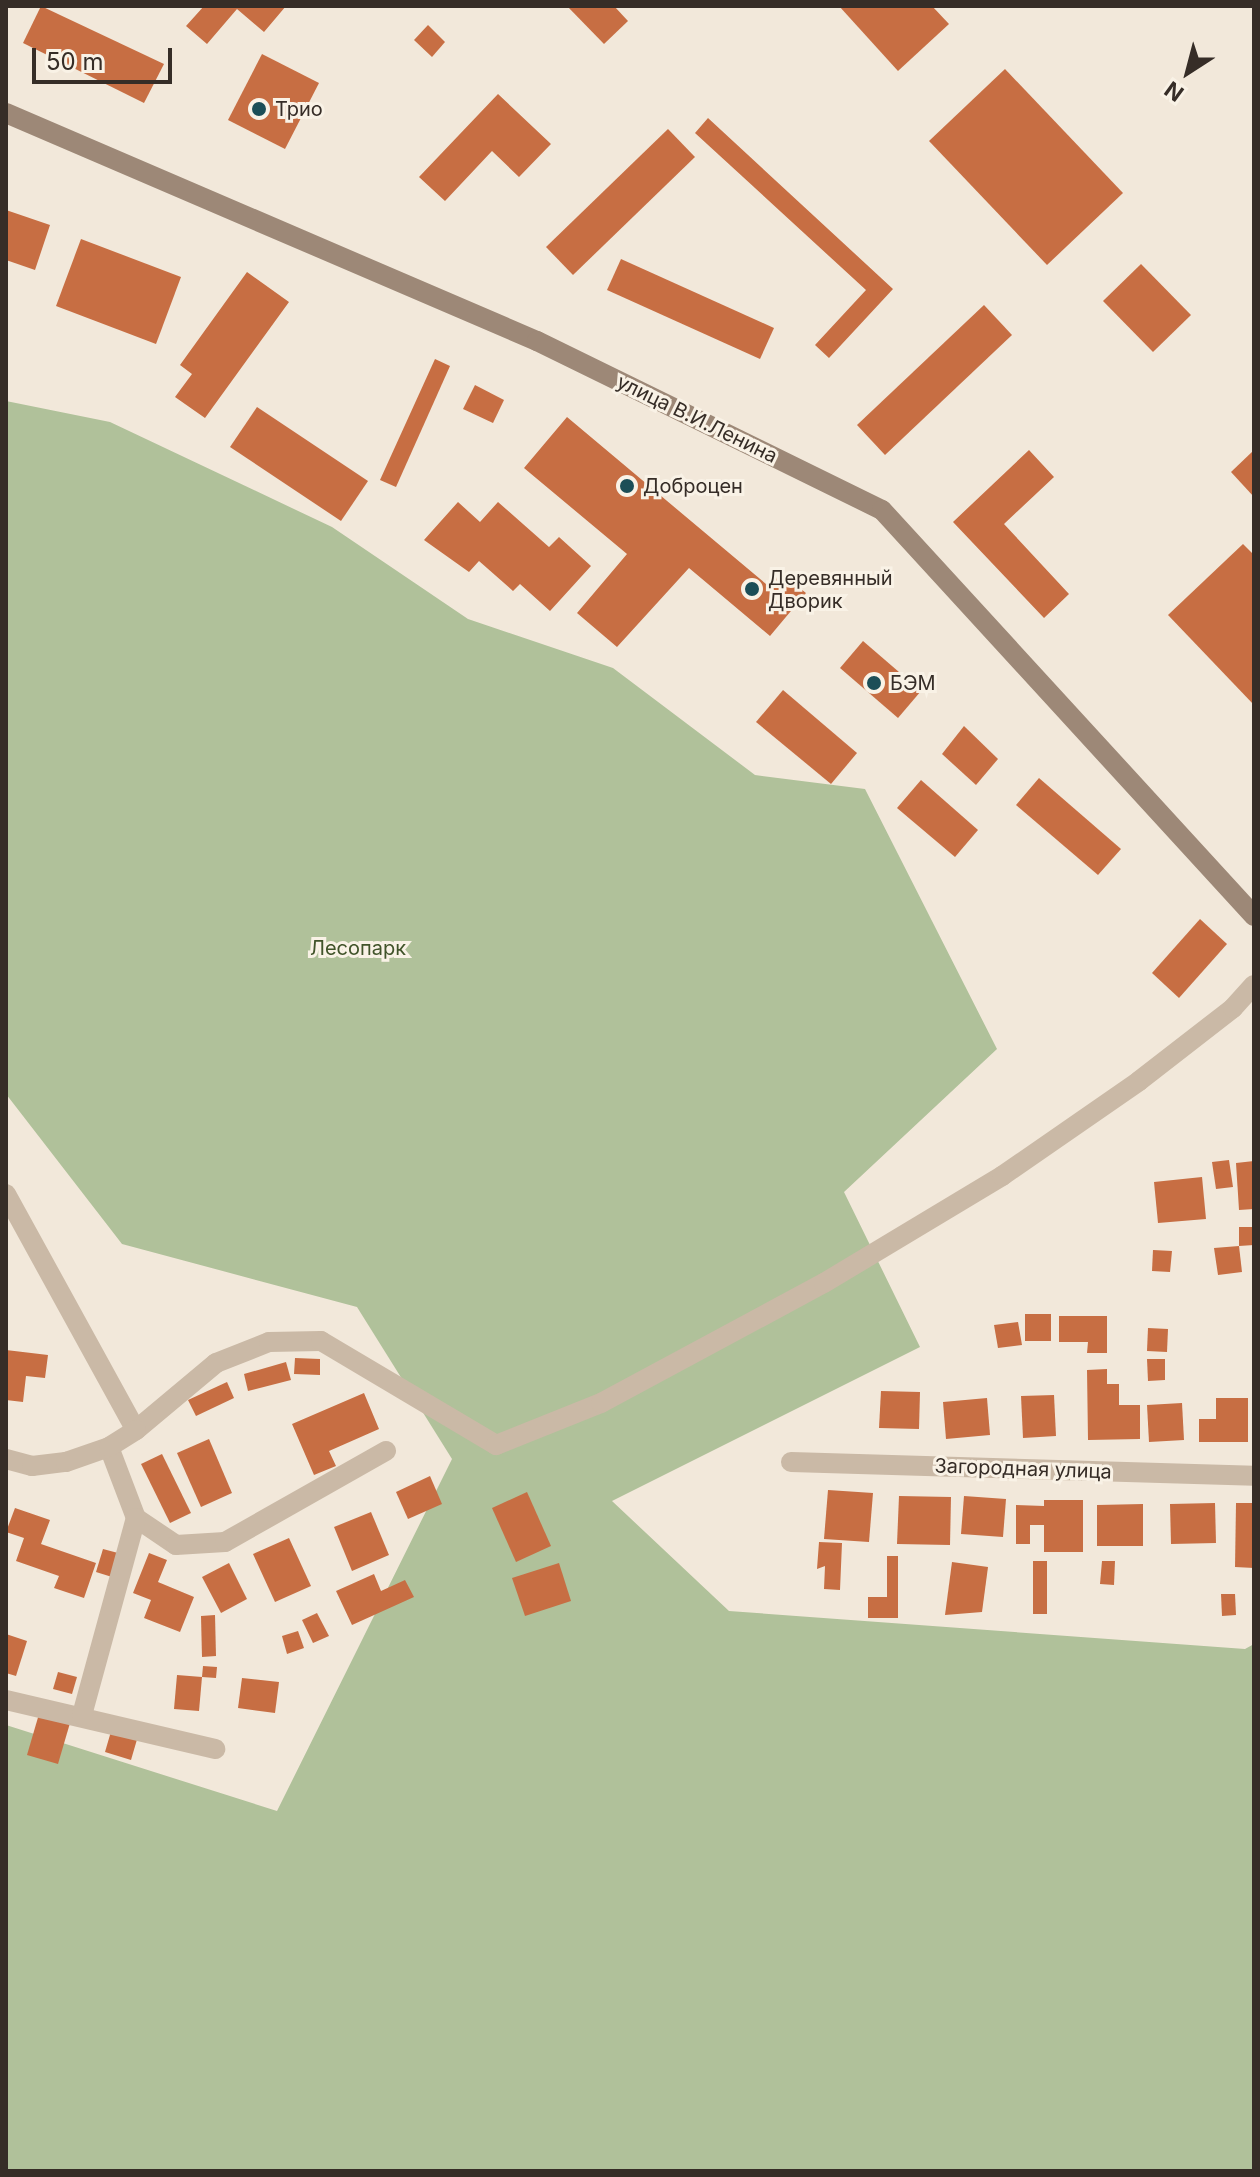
<!DOCTYPE html>
<meta charset="utf-8">
<style>
body{margin:0}
#map{position:relative;width:1260px;height:2177px;overflow:hidden;background:#f2e8da;font-family:Inter,sans-serif}
div>[style]{position:absolute}
.green>*{inset:0;background:#b0c19a}
.building>*{inset:0;background:#c76e43}
.street>*{height:20px;margin:-10px;padding:0 10px;transform-origin:10px;border-radius:10px;background:#cab9a6}
.secondary>*{height:20px;margin:-10px;padding:0 10px;transform-origin:10px;border-radius:10px;background:#9d8877}
.dots>*{width:22px;height:22px;translate:-50% -50%;box-sizing:border-box;border:4px solid #f9f2e6;border-radius:50%}
span{translate:-50% -50%;white-space:nowrap;text-align:center;line-height:1.15;-webkit-text-stroke:6px #f9f2e6;paint-order:stroke}
.poi-label{font-size:20px;color:#362d27}
.left{translate:0 -50%;text-align:left}
.street-label{font-size:20px;color:#362d27}
.park-label{font-size:20px;color:#41542a}
.frame{position:absolute;inset:0;border:8px solid #362d27;pointer-events:none}
.north{position:absolute;left:1148px;top:32px;width:80px;height:80px;-webkit-text-stroke:6px #f9f2e6;paint-order:stroke;rotate:216deg;font-size:22px;font-weight:700;line-height:32px;text-align:center;color:#362d27}
.north::after{content:'';display:block;margin:auto;width:28px;height:36px;background:#362d27;clip-path:polygon(50% 0,100% 100%,50% 72%,0 100%)}
.scale{position:absolute;left:32px;top:48px;width:140px;height:36px;box-sizing:border-box;border:4px solid #362d27;border-top:0;padding-left:10px;font-size:24px;line-height:28px;white-space:nowrap;color:#362d27;-webkit-text-stroke:6px #f9f2e6;paint-order:stroke}
</style>
<div id="map">
<div class="green">
<div style="clip-path:polygon(6px 401px,110px 422px,332px 527px,468px 619px,613px 668px,755px 775px,865px 789px,997px 1049px,844px 1192px,920px 1347px,612px 1501px,729px 1611px,1245px 1649px,1254px 1644px,1254px 2171px,6px 2171px,6px 1725px,277px 1811px,452px 1459px,357px 1307px,122px 1244px,6px 1094px)"></div>
</div>
<div class="building">
<div style="clip-path:polygon(41px 6px,164px 64px,144px 103px,23px 43px)"></div>
<div style="clip-path:polygon(204px 6px,286px 6px,264px 32px,237px 9px,207px 44px,186px 26px)"></div>
<div style="clip-path:polygon(567px 6px,614px 6px,628px 21px,604px 44px)"></div>
<div style="clip-path:polygon(839px 6px,932px 6px,949px 24px,898px 71px)"></div>
<div style="clip-path:polygon(428px 25px,445px 42px,432px 57px,414px 40px)"></div>
<div style="clip-path:polygon(262px 54px,319px 83px,285px 149px,228px 120px)"></div>
<div style="clip-path:polygon(1005px 69px,1123px 193px,1047px 265px,929px 141px)"></div>
<div style="clip-path:polygon(498px 94px,551px 144px,519px 177px,492px 151px,445px 201px,419px 177px)"></div>
<div style="clip-path:polygon(708px 118px,893px 289px,829px 358px,815px 345px,866px 290px,695px 133px)"></div>
<div style="clip-path:polygon(668px 129px,695px 157px,573px 275px,546px 247px)"></div>
<div style="clip-path:polygon(6px 210px,50px 225px,35px 270px,6px 260px)"></div>
<div style="clip-path:polygon(81px 239px,181px 277px,156px 344px,56px 306px)"></div>
<div style="clip-path:polygon(621px 259px,774px 328px,760px 359px,607px 290px)"></div>
<div style="clip-path:polygon(1141px 264px,1191px 315px,1153px 352px,1103px 301px)"></div>
<div style="clip-path:polygon(247px 272px,289px 302px,205px 418px,175px 397px,192px 374px,180px 365px)"></div>
<div style="clip-path:polygon(984px 305px,1012px 335px,885px 455px,857px 425px)"></div>
<div style="clip-path:polygon(435px 359px,450px 366px,396px 487px,380px 480px)"></div>
<div style="clip-path:polygon(475px 385px,504px 400px,493px 423px,463px 409px)"></div>
<div style="clip-path:polygon(257px 407px,368px 481px,341px 521px,230px 447px)"></div>
<div style="clip-path:polygon(567px 417px,766px 584px,779px 572px,806px 593px,770px 636px,689px 568px,617px 647px,577px 613px,627px 554px,524px 468px)"></div>
<div style="clip-path:polygon(1029px 450px,1054px 477px,1004px 524px,1069px 594px,1044px 618px,953px 522px)"></div>
<div style="clip-path:polygon(1254px 450px,1254px 497px,1231px 472px)"></div>
<div style="clip-path:polygon(458px 502px,480px 522px,498px 502px,549px 547px,559px 537px,591px 566px,550px 611px,520px 584px,513px 591px,479px 561px,469px 572px,424px 540px)"></div>
<div style="clip-path:polygon(1243px 544px,1254px 555px,1254px 705px,1168px 615px)"></div>
<div style="clip-path:polygon(863px 641px,921px 691px,898px 718px,840px 668px)"></div>
<div style="clip-path:polygon(783px 690px,857px 753px,831px 784px,756px 722px)"></div>
<div style="clip-path:polygon(964px 726px,998px 759px,976px 785px,942px 754px)"></div>
<div style="clip-path:polygon(1039px 778px,1121px 849px,1098px 875px,1016px 805px)"></div>
<div style="clip-path:polygon(921px 780px,978px 830px,955px 857px,897px 808px)"></div>
<div style="clip-path:polygon(1200px 919px,1227px 944px,1179px 998px,1152px 973px)"></div>
<div style="clip-path:polygon(1229px 1160px,1233px 1187px,1216px 1189px,1212px 1162px)"></div>
<div style="clip-path:polygon(1254px 1161px,1254px 1209px,1239px 1210px,1236px 1163px)"></div>
<div style="clip-path:polygon(1202px 1177px,1206px 1219px,1158px 1223px,1154px 1182px)"></div>
<div style="clip-path:polygon(1239px 1227px,1254px 1227px,1254px 1245px,1239px 1246px)"></div>
<div style="clip-path:polygon(1239px 1246px,1242px 1272px,1218px 1275px,1214px 1248px)"></div>
<div style="clip-path:polygon(1153px 1250px,1172px 1251px,1170px 1272px,1152px 1271px)"></div>
<div style="clip-path:polygon(1025px 1314px,1051px 1314px,1051px 1341px,1025px 1341px)"></div>
<div style="clip-path:polygon(1059px 1316px,1107px 1316px,1107px 1353px,1087px 1353px,1088px 1342px,1059px 1342px)"></div>
<div style="clip-path:polygon(1018px 1322px,1022px 1345px,998px 1348px,994px 1325px)"></div>
<div style="clip-path:polygon(1148px 1328px,1168px 1329px,1167px 1352px,1147px 1351px)"></div>
<div style="clip-path:polygon(6px 1350px,48px 1355px,45px 1378px,26px 1376px,23px 1402px,6px 1400px)"></div>
<div style="clip-path:polygon(295px 1358px,320px 1359px,320px 1375px,294px 1374px)"></div>
<div style="clip-path:polygon(1147px 1359px,1165px 1359px,1165px 1380px,1148px 1381px)"></div>
<div style="clip-path:polygon(286px 1362px,291px 1380px,248px 1391px,244px 1374px)"></div>
<div style="clip-path:polygon(1107px 1369px,1107px 1384px,1119px 1384px,1119px 1405px,1140px 1405px,1140px 1439px,1088px 1440px,1087px 1370px)"></div>
<div style="clip-path:polygon(227px 1382px,234px 1398px,196px 1416px,188px 1400px)"></div>
<div style="clip-path:polygon(881px 1391px,920px 1392px,919px 1429px,879px 1428px)"></div>
<div style="clip-path:polygon(364px 1393px,379px 1429px,329px 1451px,336px 1466px,314px 1475px,292px 1424px)"></div>
<div style="clip-path:polygon(1054px 1395px,1056px 1436px,1023px 1438px,1021px 1396px)"></div>
<div style="clip-path:polygon(987px 1398px,990px 1435px,946px 1439px,943px 1402px)"></div>
<div style="clip-path:polygon(1216px 1398px,1248px 1398px,1248px 1442px,1199px 1442px,1199px 1419px,1216px 1419px)"></div>
<div style="clip-path:polygon(1182px 1403px,1184px 1440px,1149px 1442px,1147px 1405px)"></div>
<div style="clip-path:polygon(209px 1439px,232px 1493px,201px 1507px,177px 1453px)"></div>
<div style="clip-path:polygon(162px 1454px,191px 1513px,170px 1523px,141px 1464px)"></div>
<div style="clip-path:polygon(430px 1476px,442px 1504px,408px 1519px,396px 1492px)"></div>
<div style="clip-path:polygon(828px 1490px,873px 1493px,869px 1542px,824px 1539px)"></div>
<div style="clip-path:polygon(527px 1492px,551px 1546px,516px 1562px,492px 1508px)"></div>
<div style="clip-path:polygon(899px 1496px,951px 1497px,950px 1545px,897px 1544px)"></div>
<div style="clip-path:polygon(964px 1496px,1006px 1499px,1003px 1537px,961px 1534px)"></div>
<div style="clip-path:polygon(1044px 1500px,1083px 1500px,1083px 1552px,1044px 1552px,1044px 1525px,1030px 1525px,1030px 1544px,1016px 1544px,1016px 1505px,1044px 1506px)"></div>
<div style="clip-path:polygon(1215px 1503px,1216px 1543px,1171px 1544px,1170px 1504px)"></div>
<div style="clip-path:polygon(1236px 1503px,1254px 1503px,1254px 1568px,1235px 1567px)"></div>
<div style="clip-path:polygon(1143px 1504px,1143px 1546px,1097px 1546px,1097px 1505px)"></div>
<div style="clip-path:polygon(15px 1508px,50px 1520px,41px 1544px,96px 1563px,84px 1598px,54px 1588px,59px 1576px,16px 1561px,24px 1538px,6px 1532px)"></div>
<div style="clip-path:polygon(371px 1512px,389px 1555px,352px 1571px,334px 1527px)"></div>
<div style="clip-path:polygon(289px 1538px,311px 1586px,275px 1602px,253px 1554px)"></div>
<div style="clip-path:polygon(819px 1542px,842px 1543px,840px 1590px,824px 1589px,825px 1566px,817px 1569px)"></div>
<div style="clip-path:polygon(103px 1549px,118px 1553px,112px 1577px,96px 1572px)"></div>
<div style="clip-path:polygon(149px 1553px,167px 1560px,158px 1582px,194px 1597px,180px 1632px,144px 1618px,151px 1600px,133px 1593px)"></div>
<div style="clip-path:polygon(887px 1556px,898px 1556px,898px 1618px,868px 1618px,868px 1597px,887px 1597px)"></div>
<div style="clip-path:polygon(1033px 1561px,1047px 1561px,1047px 1614px,1033px 1614px)"></div>
<div style="clip-path:polygon(1102px 1561px,1115px 1561px,1114px 1585px,1100px 1584px)"></div>
<div style="clip-path:polygon(952px 1562px,988px 1567px,982px 1612px,945px 1615px)"></div>
<div style="clip-path:polygon(229px 1563px,247px 1599px,221px 1613px,202px 1577px)"></div>
<div style="clip-path:polygon(559px 1563px,571px 1601px,525px 1616px,512px 1578px)"></div>
<div style="clip-path:polygon(374px 1574px,381px 1591px,405px 1580px,414px 1597px,352px 1625px,336px 1591px)"></div>
<div style="clip-path:polygon(1221px 1594px,1235px 1594px,1236px 1615px,1222px 1616px)"></div>
<div style="clip-path:polygon(317px 1613px,329px 1636px,313px 1643px,302px 1620px)"></div>
<div style="clip-path:polygon(215px 1615px,216px 1656px,202px 1657px,201px 1616px)"></div>
<div style="clip-path:polygon(298px 1631px,304px 1648px,287px 1654px,282px 1636px)"></div>
<div style="clip-path:polygon(6px 1634px,27px 1641px,16px 1676px,6px 1673px)"></div>
<div style="clip-path:polygon(203px 1666px,217px 1667px,216px 1678px,202px 1677px)"></div>
<div style="clip-path:polygon(58px 1672px,77px 1677px,72px 1694px,53px 1689px)"></div>
<div style="clip-path:polygon(177px 1675px,202px 1677px,199px 1711px,174px 1709px)"></div>
<div style="clip-path:polygon(242px 1678px,279px 1682px,275px 1713px,238px 1708px)"></div>
<div style="clip-path:polygon(39px 1714px,70px 1723px,58px 1764px,27px 1755px)"></div>
<div style="clip-path:polygon(112px 1728px,138px 1736px,131px 1760px,105px 1752px)"></div>
</div>
<div class="street">
<div style="left:6px;top:1194px;width:269px;rotate:61.2deg"></div>
<div style="left:136px;top:1430px;width:104px;rotate:-39.9deg"></div>
<div style="left:216px;top:1363px;width:57px;rotate:-21.6deg"></div>
<div style="left:269px;top:1342px;width:52px;rotate:-1.1deg"></div>
<div style="left:321px;top:1341px;width:204px;rotate:30.7deg"></div>
<div style="left:496px;top:1445px;width:113px;rotate:-21.8deg"></div>
<div style="left:601px;top:1403px;width:253px;rotate:-28.3deg"></div>
<div style="left:824px;top:1283px;width:208px;rotate:-31deg"></div>
<div style="left:1002px;top:1176px;width:167px;rotate:-34.7deg"></div>
<div style="left:1139px;top:1081px;width:119px;rotate:-37.8deg"></div>
<div style="left:1233px;top:1008px;width:31px;rotate:-48deg"></div>
<div style="left:109px;top:1447px;width:76px;rotate:69.2deg"></div>
<div style="left:136px;top:1518px;width:48px;rotate:34deg"></div>
<div style="left:176px;top:1545px;width:49px;rotate:-3.5deg"></div>
<div style="left:225px;top:1542px;width:185px;rotate:-29.5deg"></div>
<div style="left:6px;top:1459px;width:27px;rotate:15deg"></div>
<div style="left:32px;top:1466px;width:34px;rotate:-7deg"></div>
<div style="left:66px;top:1462px;width:46px;rotate:-19.2deg"></div>
<div style="left:109px;top:1447px;width:32px;rotate:-32deg"></div>
<div style="left:791px;top:1462px;width:463px;rotate:1.7deg"></div>
<div style="left:6px;top:1700px;width:215px;rotate:13.2deg"></div>
<div style="left:82px;top:1715px;width:204px;rotate:-74.7deg"></div>
</div>
<div class="secondary">
<div style="left:6px;top:113px;width:578px;rotate:23.24deg"></div>
<div style="left:537px;top:341px;width:384px;rotate:26.1deg"></div>
<div style="left:882px;top:510px;width:551px;rotate:47.5deg"></div>
</div>
<div class="dots">
<div style="left:259px;top:109px;background:#1c4e57"></div>
<div style="left:627px;top:486px;background:#1c4e57"></div>
<div style="left:752px;top:589px;background:#1c4e57"></div>
<div style="left:874px;top:683px;background:#1c4e57"></div>
</div>
<div class="poi-label">
<span class="left" style="left:275px;top:109px">Трио</span>
<span class="left" style="left:643px;top:486px">Доброцен</span>
<span class="left" style="left:768px;top:590px">Деревянный<br>Дворик</span>
<span class="left" style="left:890px;top:683px">БЭМ</span>
</div>
<div class="street-label">
<span style="left:697px;top:419px;rotate:26deg">улица В.И.Ленина</span>
<span style="left:1023px;top:1469px;rotate:2deg">Загородная улица</span>
</div>
<div class="park-label">
<span style="left:358px;top:948px">Лесопарк</span>
</div>
<div class="frame"></div>
<div class="north">N</div>
<div class="scale">50 m</div>
</div>
